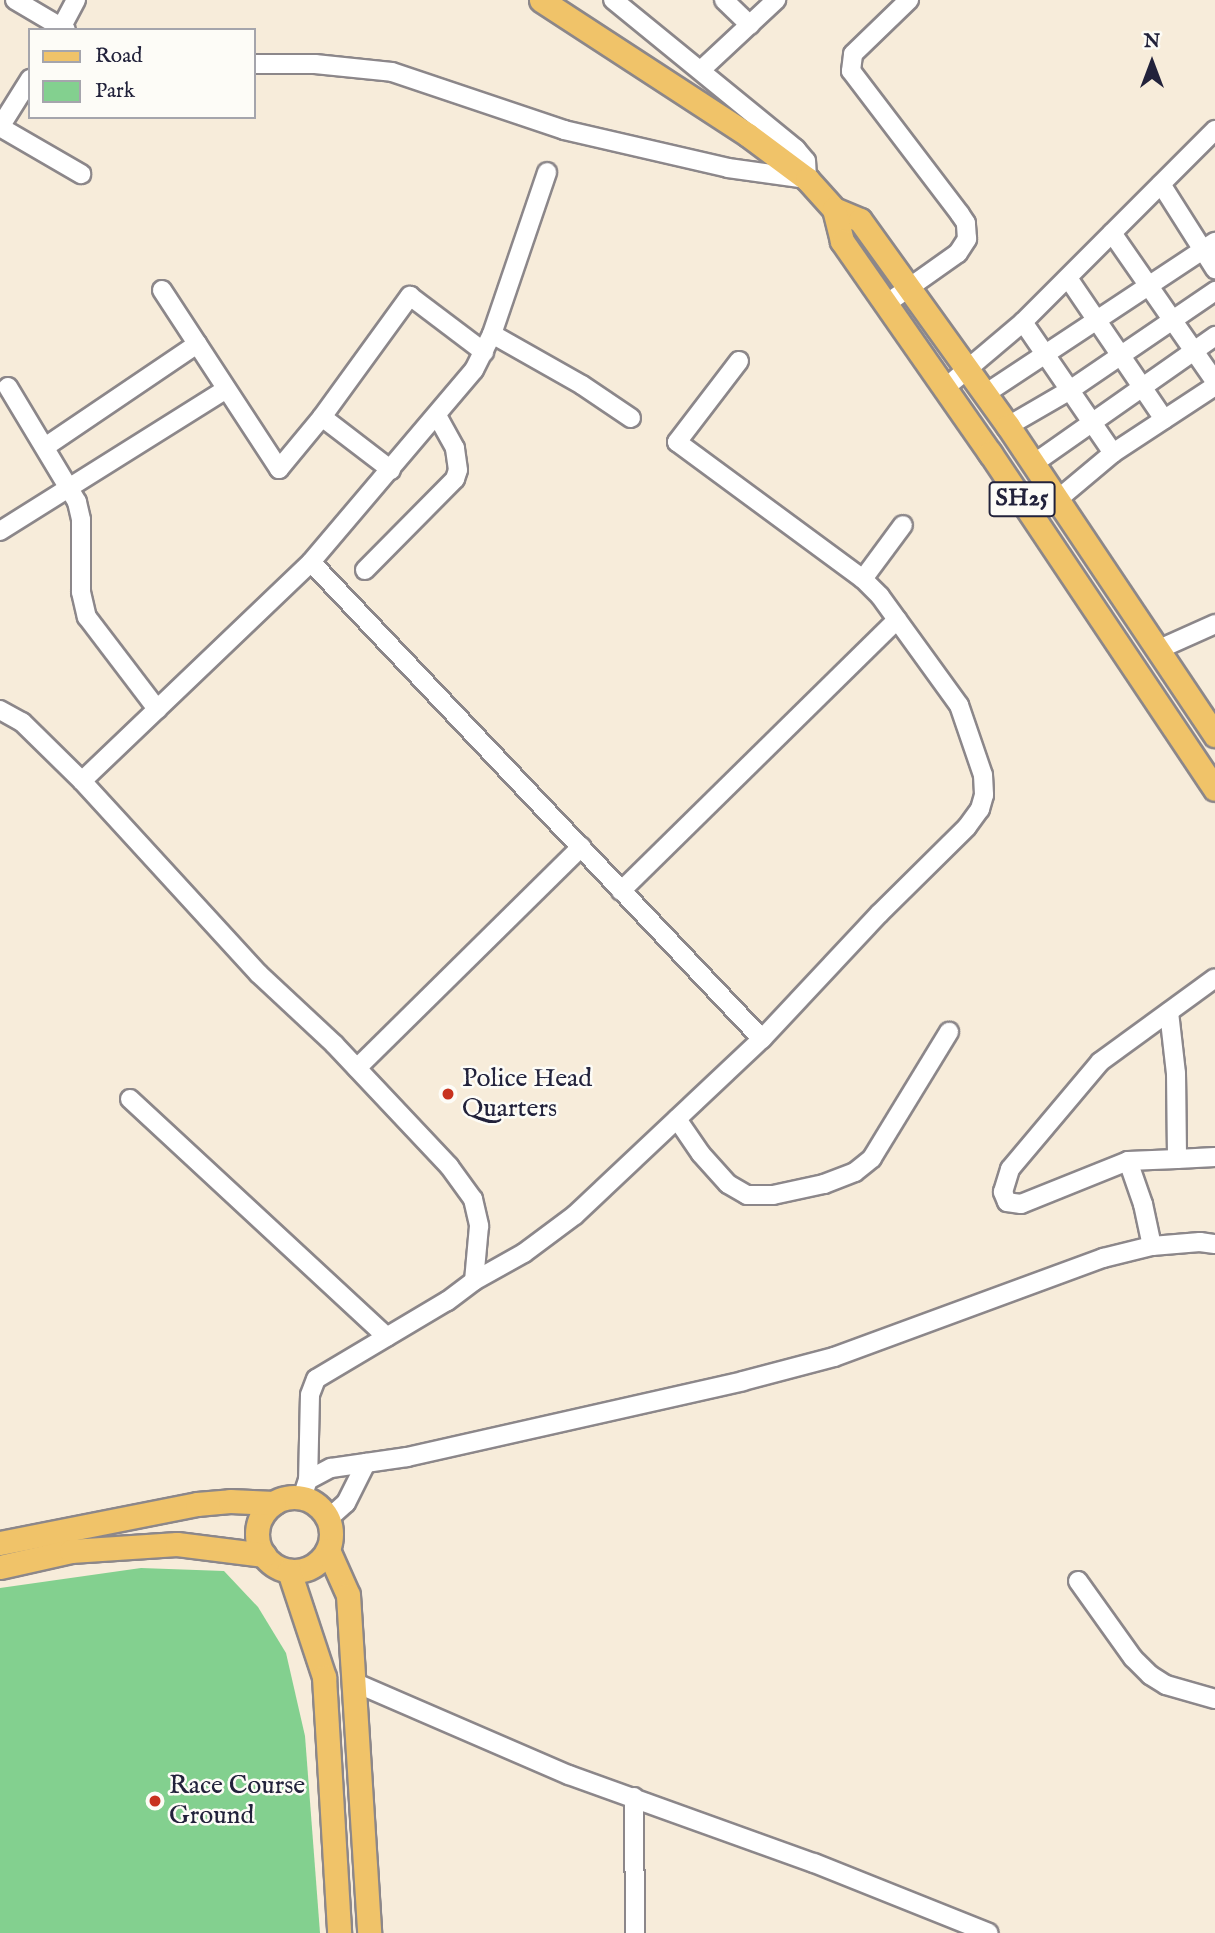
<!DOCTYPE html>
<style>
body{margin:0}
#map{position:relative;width:1215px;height:1933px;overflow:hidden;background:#f7ecda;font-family:"IM FELL English",serif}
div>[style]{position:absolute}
.green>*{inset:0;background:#83d08f}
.roads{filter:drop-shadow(2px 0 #8c878a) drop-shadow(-2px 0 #8c878a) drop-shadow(0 2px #8c878a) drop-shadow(0 -2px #8c878a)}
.minor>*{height:18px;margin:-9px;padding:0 9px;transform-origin:9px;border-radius:9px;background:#fff}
.major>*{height:23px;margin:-11.5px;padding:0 11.5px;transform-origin:11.5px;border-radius:11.5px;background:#f0c369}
.major>.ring{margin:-11.5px;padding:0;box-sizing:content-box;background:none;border:23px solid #f0c369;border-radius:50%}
.dots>*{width:19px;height:19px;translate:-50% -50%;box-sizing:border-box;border:4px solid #fdfcf7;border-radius:50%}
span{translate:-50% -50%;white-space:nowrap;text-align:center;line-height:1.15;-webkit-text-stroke:5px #fdfcf7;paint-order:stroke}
.shield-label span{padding:2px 5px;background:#fdfcf7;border:2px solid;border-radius:5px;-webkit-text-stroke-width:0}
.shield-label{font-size:24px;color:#22223b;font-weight:700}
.poi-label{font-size:26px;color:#22223b}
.left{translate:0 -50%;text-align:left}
.legend{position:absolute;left:28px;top:28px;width:228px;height:91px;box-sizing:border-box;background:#fdfcf7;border:2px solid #a5a5ac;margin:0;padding:9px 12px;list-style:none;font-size:21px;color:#22223b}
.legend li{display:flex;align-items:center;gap:14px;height:35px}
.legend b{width:35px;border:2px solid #a5a5ac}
.north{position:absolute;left:1117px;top:28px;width:70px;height:70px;-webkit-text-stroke:5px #fdfcf7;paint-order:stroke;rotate:0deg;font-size:19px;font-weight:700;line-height:28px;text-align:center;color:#22223b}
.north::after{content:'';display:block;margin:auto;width:24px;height:32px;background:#22223b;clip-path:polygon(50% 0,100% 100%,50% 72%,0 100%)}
</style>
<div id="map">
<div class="green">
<div style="clip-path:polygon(141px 1568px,224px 1571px,258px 1607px,286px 1653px,305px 1736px,320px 1933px,0 1933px,0 1588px)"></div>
</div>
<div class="roads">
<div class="minor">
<div style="left:15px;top:0;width:59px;rotate:30.5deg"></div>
<div style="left:724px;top:0;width:36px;rotate:44deg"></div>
<div style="left:60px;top:30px;width:34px;rotate:-62deg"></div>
<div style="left:254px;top:64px;width:61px"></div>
<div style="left:315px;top:64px;width:77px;rotate:5.9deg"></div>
<div style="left:392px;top:72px;width:182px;rotate:18.6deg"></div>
<div style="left:564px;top:130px;width:168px;rotate:13deg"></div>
<div style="left:728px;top:168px;width:80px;rotate:7.9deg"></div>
<div style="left:807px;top:179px;width:18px;rotate:-93deg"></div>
<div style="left:806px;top:161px;width:16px;rotate:-130deg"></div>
<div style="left:796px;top:149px;width:236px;rotate:-140.8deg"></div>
<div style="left:701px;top:70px;width:103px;rotate:-43deg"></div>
<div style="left:0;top:127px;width:94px;rotate:30.1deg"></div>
<div style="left:0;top:127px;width:57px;rotate:-58deg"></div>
<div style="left:1161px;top:184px;width:101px;rotate:57.6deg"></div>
<div style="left:1112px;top:233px;width:180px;rotate:55.2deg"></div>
<div style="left:1068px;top:278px;width:171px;rotate:55.8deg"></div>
<div style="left:162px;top:290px;width:214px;rotate:56.8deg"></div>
<div style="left:279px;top:469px;width:67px;rotate:-50.4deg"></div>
<div style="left:322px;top:417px;width:87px;rotate:37.5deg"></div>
<div style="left:886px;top:304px;width:88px;rotate:-35.3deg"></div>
<div style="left:958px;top:253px;width:17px;rotate:-57deg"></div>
<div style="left:967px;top:239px;width:16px;rotate:-94deg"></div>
<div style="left:966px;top:223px;width:11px;rotate:-124deg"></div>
<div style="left:960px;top:214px;width:180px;rotate:-127.3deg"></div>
<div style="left:851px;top:71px;width:17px;rotate:-83deg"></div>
<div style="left:853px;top:54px;width:78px;rotate:-44deg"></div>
<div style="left:1023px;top:322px;width:159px;rotate:55.5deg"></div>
<div style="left:492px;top:334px;width:103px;rotate:29.5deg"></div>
<div style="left:582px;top:385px;width:59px;rotate:34deg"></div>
<div style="left:739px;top:361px;width:102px;rotate:127.4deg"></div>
<div style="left:677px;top:442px;width:231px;rotate:36.4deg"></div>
<div style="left:863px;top:579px;width:24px;rotate:45deg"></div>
<div style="left:880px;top:596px;width:135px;rotate:54.1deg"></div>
<div style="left:959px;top:705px;width:74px;rotate:71.1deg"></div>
<div style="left:983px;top:775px;width:20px;rotate:87deg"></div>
<div style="left:984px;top:795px;width:15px;rotate:106deg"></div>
<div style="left:980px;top:809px;width:22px;rotate:126deg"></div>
<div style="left:967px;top:827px;width:124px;rotate:135.3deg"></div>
<div style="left:879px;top:914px;width:171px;rotate:133.1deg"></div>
<div style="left:8px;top:387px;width:134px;rotate:59deg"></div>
<div style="left:77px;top:502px;width:18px;rotate:77deg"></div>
<div style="left:81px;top:520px;width:72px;rotate:90deg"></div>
<div style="left:81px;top:592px;width:26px;rotate:77deg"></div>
<div style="left:87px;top:617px;width:116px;rotate:52.7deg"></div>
<div style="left:945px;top:388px;width:102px;rotate:-40.2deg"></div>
<div style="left:1023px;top:322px;width:272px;rotate:-45deg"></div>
<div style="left:985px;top:394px;width:276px;rotate:-33.5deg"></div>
<div style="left:322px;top:417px;width:150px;rotate:-54deg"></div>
<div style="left:410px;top:296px;width:93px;rotate:37.1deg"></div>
<div style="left:1008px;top:426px;width:72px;rotate:-30.1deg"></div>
<div style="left:1070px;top:390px;width:176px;rotate:-34.3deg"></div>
<div style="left:45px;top:447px;width:184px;rotate:-34.1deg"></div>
<div style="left:1033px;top:464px;width:223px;rotate:-35.1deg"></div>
<div style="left:1057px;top:500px;width:73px;rotate:-40deg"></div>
<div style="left:1113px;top:453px;width:122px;rotate:-33.3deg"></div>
<div style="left:0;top:531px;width:267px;rotate:-32.1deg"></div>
<div style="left:365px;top:570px;width:128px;rotate:-45.3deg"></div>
<div style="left:455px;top:479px;width:9px;rotate:-72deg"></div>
<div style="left:458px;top:470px;width:22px;rotate:-98deg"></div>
<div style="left:455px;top:448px;width:37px;rotate:-119deg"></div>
<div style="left:863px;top:579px;width:67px;rotate:-53.5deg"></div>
<div style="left:1157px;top:650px;width:64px;rotate:-24.1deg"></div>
<div style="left:0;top:710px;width:25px;rotate:29deg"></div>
<div style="left:22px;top:722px;width:84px;rotate:44.5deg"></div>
<div style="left:82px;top:781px;width:262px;rotate:47.5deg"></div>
<div style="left:259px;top:974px;width:103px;rotate:43deg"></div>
<div style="left:334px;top:1044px;width:168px;rotate:46.7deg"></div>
<div style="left:449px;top:1166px;width:41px;rotate:54deg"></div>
<div style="left:473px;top:1199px;width:28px;rotate:77deg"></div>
<div style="left:479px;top:1226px;width:55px;rotate:95.2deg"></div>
<div style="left:474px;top:1281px;width:34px;rotate:143deg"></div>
<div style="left:447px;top:1301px;width:152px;rotate:149.2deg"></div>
<div style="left:316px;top:1379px;width:17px;rotate:111deg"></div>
<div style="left:310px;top:1395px;width:85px;rotate:91.3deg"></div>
<div style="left:82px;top:781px;width:317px;rotate:-43.7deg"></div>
<div style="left:621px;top:891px;width:387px;rotate:-44.5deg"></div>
<div style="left:1169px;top:1012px;width:61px;rotate:83.5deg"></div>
<div style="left:1176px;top:1073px;width:86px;rotate:89.3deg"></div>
<div style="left:1177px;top:1159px;width:49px;rotate:177.7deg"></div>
<div style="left:1128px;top:1161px;width:115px;rotate:158.1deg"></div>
<div style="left:1021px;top:1204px;width:14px;rotate:-172deg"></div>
<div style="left:1007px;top:1202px;width:11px;rotate:-112deg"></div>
<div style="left:1003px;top:1192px;width:24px;rotate:-73deg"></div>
<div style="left:1010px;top:1169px;width:140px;rotate:-49.9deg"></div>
<div style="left:1100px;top:1062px;width:142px;rotate:-36.1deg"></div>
<div style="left:357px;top:1068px;width:315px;rotate:-44.6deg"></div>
<div style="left:130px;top:1099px;width:350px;rotate:42.8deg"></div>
<div style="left:677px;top:1119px;width:42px;rotate:55.6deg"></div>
<div style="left:701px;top:1154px;width:40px;rotate:48deg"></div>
<div style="left:728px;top:1184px;width:22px;rotate:30deg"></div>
<div style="left:747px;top:1195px;width:26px"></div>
<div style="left:773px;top:1195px;width:52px;rotate:-12.2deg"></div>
<div style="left:824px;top:1184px;width:33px;rotate:-21deg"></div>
<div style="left:855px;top:1172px;width:22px;rotate:-39deg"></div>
<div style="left:872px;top:1158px;width:148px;rotate:-58.6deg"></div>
<div style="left:1177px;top:1159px;width:38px;rotate:-3deg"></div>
<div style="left:1128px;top:1161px;width:46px;rotate:70.8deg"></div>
<div style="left:1143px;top:1204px;width:43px;rotate:77.9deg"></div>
<div style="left:474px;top:1281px;width:57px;rotate:-29.2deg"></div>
<div style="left:524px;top:1253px;width:64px;rotate:-36.7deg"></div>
<div style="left:575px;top:1215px;width:257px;rotate:-43.3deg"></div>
<div style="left:762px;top:1039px;width:656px;rotate:-133.4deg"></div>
<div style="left:311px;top:562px;width:252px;rotate:-49.7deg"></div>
<div style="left:474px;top:370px;width:40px;rotate:-63.4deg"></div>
<div style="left:492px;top:334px;width:171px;rotate:-71.2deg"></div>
<div style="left:302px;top:1498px;width:19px;rotate:-72deg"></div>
<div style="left:308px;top:1480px;width:26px;rotate:-28deg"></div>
<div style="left:331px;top:1468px;width:77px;rotate:-8.2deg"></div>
<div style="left:407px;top:1457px;width:344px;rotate:-12.7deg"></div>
<div style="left:743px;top:1381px;width:94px;rotate:-14.8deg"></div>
<div style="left:834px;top:1357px;width:287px;rotate:-20.2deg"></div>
<div style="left:1103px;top:1258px;width:50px;rotate:-13.8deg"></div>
<div style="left:1152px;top:1246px;width:48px;rotate:-4.8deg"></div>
<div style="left:1200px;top:1242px;width:15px;rotate:8deg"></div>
<div style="left:328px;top:1519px;width:24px;rotate:-42deg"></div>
<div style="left:346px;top:1503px;width:45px;rotate:-63.4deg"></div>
<div style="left:1078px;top:1581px;width:95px;rotate:54.5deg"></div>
<div style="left:1133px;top:1658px;width:24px;rotate:45deg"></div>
<div style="left:1150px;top:1675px;width:19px;rotate:32deg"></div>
<div style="left:1166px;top:1685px;width:51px;rotate:15.9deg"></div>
<div style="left:356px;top:1683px;width:232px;rotate:23.4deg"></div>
<div style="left:569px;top:1775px;width:260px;rotate:19.8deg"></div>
<div style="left:814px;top:1863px;width:188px;rotate:21.8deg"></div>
<div style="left:634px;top:1797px;width:136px;rotate:89.6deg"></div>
</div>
<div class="major">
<div style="left:541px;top:0;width:247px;rotate:33.1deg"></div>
<div style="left:748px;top:135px;width:74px;rotate:36.7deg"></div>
<div style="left:807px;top:179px;width:40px;rotate:48deg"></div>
<div style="left:834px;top:209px;width:28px;rotate:23deg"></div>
<div style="left:860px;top:220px;width:254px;rotate:54.3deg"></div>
<div style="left:1008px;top:426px;width:372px;rotate:56.2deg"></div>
<div style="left:834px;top:209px;width:33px;rotate:76deg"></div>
<div style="left:842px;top:241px;width:259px;rotate:55.1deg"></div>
<div style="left:990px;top:453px;width:404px;rotate:56.2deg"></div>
<div class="ring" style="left:257px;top:1497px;width:51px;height:51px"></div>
<div style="left:0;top:1543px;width:201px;rotate:-11.2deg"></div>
<div style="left:197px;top:1504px;width:33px;rotate:-5deg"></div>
<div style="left:230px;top:1501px;width:44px;rotate:2.6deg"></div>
<div style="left:328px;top:1550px;width:49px;rotate:66deg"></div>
<div style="left:348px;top:1595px;width:339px;rotate:86.4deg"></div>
<div style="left:0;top:1567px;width:73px;rotate:-12.7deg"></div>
<div style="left:71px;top:1551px;width:106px;rotate:-3.8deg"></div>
<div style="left:177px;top:1544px;width:88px;rotate:7.2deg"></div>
<div style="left:289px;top:1571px;width:112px;rotate:71.7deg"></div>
<div style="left:324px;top:1677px;width:256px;rotate:86.6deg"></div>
</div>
</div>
<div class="dots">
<div style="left:448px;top:1094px;background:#c8321e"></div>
<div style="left:155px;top:1801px;background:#c8321e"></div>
</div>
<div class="shield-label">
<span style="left:1022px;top:499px">SH25</span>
</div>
<div class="poi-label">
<span class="left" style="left:462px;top:1094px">Police Head<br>Quarters</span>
<span class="left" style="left:169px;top:1801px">Race Course<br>Ground</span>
</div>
<ul class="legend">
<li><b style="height:9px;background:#f0c369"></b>Road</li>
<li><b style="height:19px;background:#83d08f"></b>Park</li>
</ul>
<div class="north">N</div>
</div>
